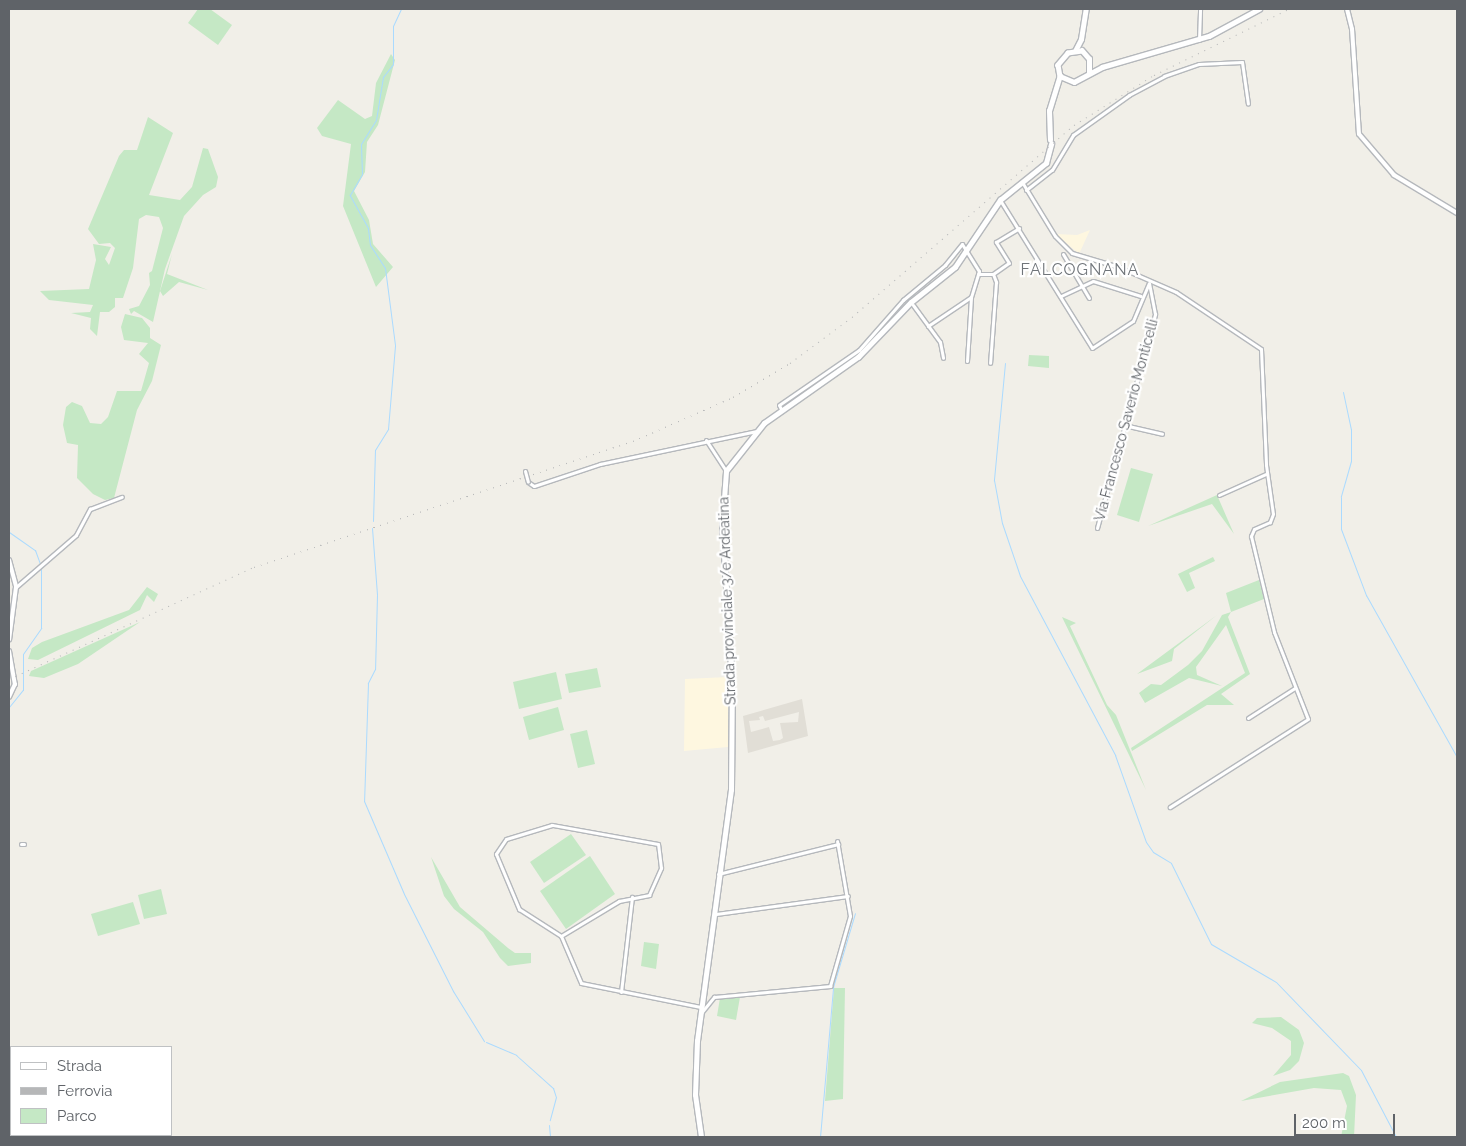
<!DOCTYPE html>
<style>
body{margin:0}
#map{position:relative;width:1466px;height:1146px;overflow:hidden;background:#f1efe8;font-family:Raleway,sans-serif}
div>[style]{position:absolute}
.commercial>*{inset:0;background:#fef7e0}
.education>*{inset:0;background:#e1ded6}
.green>*{inset:0;background:#c5e8c5}
.stream>*{height:1px;margin:-0.5px;padding:0 0.5px;transform-origin:0.5px;border-radius:0.5px;background:#aadaff}
.roads{filter:drop-shadow(1px 0 #b5b8bc) drop-shadow(-1px 0 #b5b8bc) drop-shadow(0 1px #b5b8bc) drop-shadow(0 -1px #b5b8bc)}
.minor>*{height:3px;margin:-1.5px;padding:0 1.5px;transform-origin:1.5px;border-radius:1.5px;background:#fff}
.tertiary>*{height:4px;margin:-2px;padding:0 2px;transform-origin:2px;border-radius:2px;background:#fff}
.secondary>*{height:4.5px;margin:-2.25px;padding:0 2.25px;transform-origin:2.25px;border-radius:2.25px;background:#fff}
.rail>*{height:1px;margin-top:-0.5px;transform-origin:0;background:repeating-linear-gradient(90deg,#b6b7b8 0 1px,transparent 0 7px)}
.bridges{filter:drop-shadow(1px 0 #b5b8bc) drop-shadow(-1px 0 #b5b8bc) drop-shadow(0 1px #b5b8bc) drop-shadow(0 -1px #b5b8bc)}
.minor-bridge>*{height:3px;margin:-1.5px;padding:0 1.5px;transform-origin:1.5px;border-radius:1.5px;background:#fff}
span{translate:-50% -50%;white-space:nowrap;text-align:center;line-height:1.15;-webkit-text-stroke:4.5px #fff;paint-order:stroke}
.street-label{font-size:14px;color:#5f6368}
.quarter-label{font-size:16px;color:#70757a;letter-spacing:1px}
.frame{position:absolute;inset:0;border:10px solid #5f6368;pointer-events:none}
.legend{position:absolute;left:10px;top:1046px;width:162px;height:90px;box-sizing:border-box;background:#fff;border:1px solid #bfc1c3;margin:0;padding:6px 9px;list-style:none;font-size:15px;color:#5f6368}
.legend li{display:flex;align-items:center;gap:10px;height:25px}
.legend b{width:25px;border:1px solid #bfc1c3}
.scale{position:absolute;left:1294px;top:1114px;width:101px;height:22px;box-sizing:border-box;border:2px solid #5f6368;border-top:0;padding-left:6px;font-size:15px;line-height:18px;white-space:nowrap;color:#5f6368;-webkit-text-stroke:4px #fff;paint-order:stroke}
</style>
<div id="map">
<div class="commercial">
<div style="clip-path:polygon(1090px 230px,1079px 254px,1056px 234px,1077px 235px)"></div>
<div style="clip-path:polygon(728px 677px,728px 747px,684px 751px,685px 679px)"></div>
</div>
<div class="education">
<div style="clip-path:polygon(evenodd,802px 699px,808px 736px,748px 753px,743px 716px,802px 699px,799px 712px,798px 722px,780px 723px,783px 738px,780px 740px,773px 741px,769px 727px,751px 732px,749px 721px,760px 720px,759px 717px,763px 716px,765px 721px,799px 712px)"></div>
</div>
<div class="green">
<div style="clip-path:polygon(198px 9px,210px 9px,232px 25px,218px 45px,188px 23px)"></div>
<div style="clip-path:polygon(391px 54px,395px 60px,378px 125px,367px 142px,365px 172px,354px 191px,369px 220px,373px 244px,393px 267px,376px 287px,343px 206px,351px 144px,322px 136px,317px 128px,338px 100px,365px 119px,372px 116px,376px 83px)"></div>
<div style="clip-path:polygon(148px 117px,173px 133px,149px 195px,180px 200px,192px 187px,203px 148px,208px 149px,218px 177px,216px 187px,203px 195px,184px 216px,165px 269px,153px 322px,134px 311px,131px 314px,129px 309px,139px 306px,150px 285px,149px 273px,152px 271px,163px 228px,159px 217px,146px 215px,139px 219px,133px 268px,123px 298px,115px 298px,115px 307px,109px 312px,100px 312px,97px 336px,90px 329px,91px 318px,71px 313px,90px 312px,93px 305px,49px 300px,40px 291px,89px 289px,96px 260px,93px 244px,111px 247px,105px 259px,109px 265px,115px 248px,110px 243px,99px 244px,88px 229px,119px 156px,124px 150px,137px 150px)"></div>
<div style="clip-path:polygon(172px 254px,167px 274px,208px 290px,179px 282px,163px 296px,160px 291px)"></div>
<div style="clip-path:polygon(125px 314px,142px 318px,150px 328px,150px 338px,161px 345px,152px 381px,137px 410px,114px 498px,105px 500px,93px 494px,77px 478px,78px 445px,67px 443px,63px 425px,66px 407px,72px 402px,82px 406px,90px 423px,101px 424px,108px 417px,117px 391px,141px 391px,149px 363px,139px 354px,148px 343px,124px 340px,121px 327px)"></div>
<div style="clip-path:polygon(1029px 355px,1049px 356px,1049px 368px,1028px 366px)"></div>
<div style="clip-path:polygon(1131px 468px,1153px 474px,1139px 522px,1117px 515px)"></div>
<div style="clip-path:polygon(1217px 495px,1234px 534px,1212px 504px,1148px 526px)"></div>
<div style="clip-path:polygon(1213px 557px,1215px 561px,1189px 573px,1195px 588px,1187px 592px,1178px 574px)"></div>
<div style="clip-path:polygon(1259px 580px,1264px 599px,1231px 612px,1228px 617px,1250px 674px,1221px 694px,1234px 705px,1207px 705px,1132px 751px,1131px 748px,1245px 673px,1226px 625px,1196px 667px,1197px 675px,1222px 686px,1189px 678px,1145px 703px,1139px 693px,1151px 684px,1161px 685px,1188px 665px,1202px 651px,1222px 615px,1231px 612px,1226px 593px)"></div>
<div style="clip-path:polygon(147px 587px,158px 594px,154px 602px,147px 595px,140px 610px,38px 660px,28px 659px,32px 648px,42px 642px,129px 610px)"></div>
<div style="clip-path:polygon(1217px 615px,1174px 649px,1172px 661px,1137px 674px)"></div>
<div style="clip-path:polygon(1062px 617px,1076px 623px,1070px 626px,1107px 705px,1116px 715px,1146px 790px)"></div>
<div style="clip-path:polygon(140px 622px,78px 664px,44px 678px,29px 676px,31px 671px)"></div>
<div style="clip-path:polygon(597px 668px,601px 687px,569px 693px,565px 674px)"></div>
<div style="clip-path:polygon(556px 672px,562px 699px,519px 709px,513px 682px)"></div>
<div style="clip-path:polygon(558px 707px,564px 730px,529px 740px,523px 717px)"></div>
<div style="clip-path:polygon(587px 730px,595px 764px,578px 768px,570px 734px)"></div>
<div style="clip-path:polygon(571px 834px,586px 855px,544px 883px,530px 862px)"></div>
<div style="clip-path:polygon(590px 856px,615px 894px,566px 929px,540px 891px)"></div>
<div style="clip-path:polygon(431px 857px,460px 907px,508px 948px,515px 953px,531px 953px,531px 963px,508px 966px,500px 958px,483px 932px,454px 909px,444px 896px)"></div>
<div style="clip-path:polygon(161px 889px,167px 914px,144px 919px,138px 895px)"></div>
<div style="clip-path:polygon(133px 902px,140px 924px,98px 936px,91px 914px)"></div>
<div style="clip-path:polygon(644px 942px,659px 944px,656px 969px,641px 966px)"></div>
<div style="clip-path:polygon(834px 988px,845px 988px,843px 1099px,825px 1101px)"></div>
<div style="clip-path:polygon(740px 997px,736px 1020px,717px 1016px,720px 998px)"></div>
<div style="clip-path:polygon(1281px 1017px,1299px 1030px,1304px 1043px,1299px 1061px,1290px 1070px,1273px 1076px,1291px 1055px,1291px 1041px,1272px 1028px,1252px 1023px,1257px 1018px)"></div>
<div style="clip-path:polygon(1343px 1073px,1349px 1076px,1356px 1095px,1354px 1137px,1341px 1137px,1347px 1106px,1341px 1090px,1314px 1088px,1241px 1101px,1280px 1082px)"></div>
</div>
<div class="stream">
<div style="left:1005px;top:363px;width:118px;rotate:95.4deg"></div>
<div style="left:994px;top:480px;width:44px;rotate:79.5deg"></div>
<div style="left:1002px;top:523px;width:56px;rotate:71.2deg"></div>
<div style="left:1020px;top:576px;width:203px;rotate:62deg"></div>
<div style="left:1115px;top:755px;width:92px;rotate:70.4deg"></div>
<div style="left:1146px;top:842px;width:12px;rotate:55deg"></div>
<div style="left:1153px;top:852px;width:21px;rotate:31deg"></div>
<div style="left:1171px;top:863px;width:90px;rotate:63.7deg"></div>
<div style="left:1211px;top:944px;width:75px;rotate:30.3deg"></div>
<div style="left:1276px;top:982px;width:122px;rotate:46deg"></div>
<div style="left:1361px;top:1070px;width:76px;rotate:62.4deg"></div>
<div style="left:1343px;top:392px;width:38px;rotate:78deg"></div>
<div style="left:1351px;top:429px;width:32px;rotate:90deg"></div>
<div style="left:1351px;top:461px;width:37px;rotate:106deg"></div>
<div style="left:1341px;top:497px;width:32px;rotate:90deg"></div>
<div style="left:1341px;top:529px;width:71px;rotate:69.3deg"></div>
<div style="left:1366px;top:595px;width:186px;rotate:60.7deg"></div>
<div style="left:373px;top:521px;width:71px;rotate:-88.4deg"></div>
<div style="left:375px;top:450px;width:25px;rotate:-58deg"></div>
<div style="left:388px;top:429px;width:84px;rotate:-85.2deg"></div>
<div style="left:395px;top:345px;width:78px;rotate:-97.4deg"></div>
<div style="left:385px;top:268px;width:27px;rotate:-123deg"></div>
<div style="left:370px;top:245px;width:17px;rotate:-97deg"></div>
<div style="left:368px;top:228px;width:38px;rotate:-119deg"></div>
<div style="left:350px;top:195px;width:24px;rotate:-60deg"></div>
<div style="left:362px;top:174px;width:30px;rotate:-92deg"></div>
<div style="left:361px;top:144px;width:28px;rotate:-58deg"></div>
<div style="left:376px;top:120px;width:44px;rotate:-80.8deg"></div>
<div style="left:383px;top:77px;width:16px;rotate:-52deg"></div>
<div style="left:393px;top:64px;width:38px;rotate:-90deg"></div>
<div style="left:393px;top:26px;width:19px;rotate:-65deg"></div>
<div style="left:372px;top:528px;width:67px;rotate:85.7deg"></div>
<div style="left:377px;top:595px;width:74px;rotate:91.5deg"></div>
<div style="left:375px;top:669px;width:16px;rotate:117deg"></div>
<div style="left:368px;top:683px;width:118px;rotate:91.9deg"></div>
<div style="left:364px;top:801px;width:101px;rotate:66.7deg"></div>
<div style="left:404px;top:894px;width:109px;rotate:63.2deg"></div>
<div style="left:453px;top:991px;width:59px;rotate:58.2deg"></div>
<div style="left:9px;top:532px;width:32px;rotate:35deg"></div>
<div style="left:35px;top:550px;width:15px;rotate:70deg"></div>
<div style="left:9px;top:707px;width:22px;rotate:-51deg"></div>
<div style="left:23px;top:690px;width:36px;rotate:-90deg"></div>
<div style="left:23px;top:654px;width:32px;rotate:-55deg"></div>
<div style="left:41px;top:628px;width:60px;rotate:-90deg"></div>
<div style="left:486px;top:1042px;width:33px;rotate:23deg"></div>
<div style="left:516px;top:1055px;width:50px;rotate:41.7deg"></div>
<div style="left:553px;top:1088px;width:9px;rotate:72deg"></div>
<div style="left:556px;top:1097px;width:24px;rotate:105deg"></div>
<div style="left:549px;top:1125px;width:12px;rotate:85deg"></div>
<div style="left:820px;top:1137px;width:151px;rotate:-85deg"></div>
<div style="left:833px;top:987px;width:77px;rotate:-73.4deg"></div>
</div>
<div class="roads">
<div class="minor">
<div style="left:1199px;top:40px;width:31px;rotate:-88deg"></div>
<div style="left:1022px;top:182px;width:63px;rotate:58.6deg"></div>
<div style="left:1055px;top:236px;width:24px;rotate:45deg"></div>
<div style="left:1072px;top:253px;width:49px;rotate:16.6deg"></div>
<div style="left:1119px;top:267px;width:62px;rotate:23.7deg"></div>
<div style="left:1176px;top:292px;width:102px;rotate:33.8deg"></div>
<div style="left:1261px;top:349px;width:116px;rotate:87.5deg"></div>
<div style="left:1266px;top:465px;width:49px;rotate:81.9deg"></div>
<div style="left:1273px;top:514px;width:9px;rotate:111deg"></div>
<div style="left:1270px;top:522px;width:17px;rotate:156deg"></div>
<div style="left:1254px;top:529px;width:8px;rotate:113deg"></div>
<div style="left:1251px;top:536px;width:99px;rotate:76.5deg"></div>
<div style="left:1274px;top:632px;width:93px;rotate:68.7deg"></div>
<div style="left:1308px;top:719px;width:164px;rotate:147.5deg"></div>
<div style="left:1026px;top:190px;width:33px;rotate:-38deg"></div>
<div style="left:1052px;top:170px;width:41px;rotate:-59deg"></div>
<div style="left:1073px;top:135px;width:69px;rotate:-35.5deg"></div>
<div style="left:1129px;top:95px;width:40px;rotate:-28deg"></div>
<div style="left:1164px;top:76px;width:37px;rotate:-19deg"></div>
<div style="left:1199px;top:64px;width:43px;rotate:-2.7deg"></div>
<div style="left:1242px;top:62px;width:42px;rotate:81.9deg"></div>
<div style="left:1000px;top:200px;width:174px;rotate:58.1deg"></div>
<div style="left:1092px;top:348px;width:49px;rotate:-33.4deg"></div>
<div style="left:1133px;top:321px;width:41px;rotate:-67.2deg"></div>
<div style="left:1063px;top:254px;width:51px;rotate:59.4deg"></div>
<div style="left:978px;top:274px;width:15px"></div>
<div style="left:993px;top:274px;width:9px;rotate:69deg"></div>
<div style="left:996px;top:282px;width:81px;rotate:94.2deg"></div>
<div style="left:993px;top:274px;width:19px;rotate:-35deg"></div>
<div style="left:1009px;top:263px;width:25px;rotate:-122deg"></div>
<div style="left:996px;top:242px;width:27px;rotate:-31deg"></div>
<div style="left:1061px;top:296px;width:35px;rotate:-25deg"></div>
<div style="left:1093px;top:281px;width:50px;rotate:17.4deg"></div>
<div style="left:913px;top:305px;width:46px;rotate:53.9deg"></div>
<div style="left:940px;top:342px;width:16px;rotate:79deg"></div>
<div style="left:967px;top:361px;width:64px;rotate:-86.4deg"></div>
<div style="left:781px;top:409px;width:4px;rotate:-117deg"></div>
<div style="left:779px;top:405px;width:97px;rotate:-34.5deg"></div>
<div style="left:859px;top:350px;width:67px;rotate:-48.7deg"></div>
<div style="left:903px;top:300px;width:55px;rotate:-39.8deg"></div>
<div style="left:945px;top:265px;width:27px;rotate:-51deg"></div>
<div style="left:962px;top:244px;width:32px;rotate:58deg"></div>
<div style="left:979px;top:271px;width:27px;rotate:107deg"></div>
<div style="left:971px;top:297px;width:52px;rotate:146deg"></div>
<div style="left:1124px;top:425px;width:39px;rotate:13deg"></div>
<div style="left:706px;top:440px;width:37px;rotate:57deg"></div>
<div style="left:528px;top:482px;width:7px;rotate:34deg"></div>
<div style="left:534px;top:486px;width:70px;rotate:-18.4deg"></div>
<div style="left:600px;top:464px;width:159px;rotate:-11.9deg"></div>
<div style="left:1219px;top:495px;width:51px;rotate:-24.1deg"></div>
<div style="left:1097px;top:528px;width:222px;rotate:-74.8deg"></div>
<div style="left:1155px;top:314px;width:31px;rotate:-101deg"></div>
<div style="left:16px;top:587px;width:79px;rotate:-40.9deg"></div>
<div style="left:76px;top:535px;width:30px;rotate:-62deg"></div>
<div style="left:90px;top:509px;width:34px;rotate:-21deg"></div>
<div style="left:1248px;top:718px;width:56px;rotate:-32.6deg"></div>
<div style="left:21px;top:844px;width:3px"></div>
<div style="left:718px;top:874px;width:124px;rotate:-14deg"></div>
<div style="left:716px;top:914px;width:133px;rotate:-7.8deg"></div>
<div style="left:561px;top:936px;width:68px;rotate:-31.1deg"></div>
<div style="left:619px;top:901px;width:31px;rotate:-11deg"></div>
<div style="left:649px;top:895px;width:30px;rotate:-66deg"></div>
<div style="left:661px;top:868px;width:24px;rotate:-97deg"></div>
<div style="left:658px;top:844px;width:108px;rotate:-169.8deg"></div>
<div style="left:552px;top:825px;width:48px;rotate:163.1deg"></div>
<div style="left:506px;top:839px;width:18px;rotate:124deg"></div>
<div style="left:496px;top:854px;width:60px;rotate:67.3deg"></div>
<div style="left:519px;top:909px;width:50px;rotate:32.7deg"></div>
<div style="left:561px;top:936px;width:51px;rotate:66.9deg"></div>
<div style="left:581px;top:983px;width:122px;rotate:11.3deg"></div>
<div style="left:621px;top:992px;width:96px;rotate:-83.4deg"></div>
<div style="left:701px;top:1013px;width:21px;rotate:-51deg"></div>
<div style="left:714px;top:997px;width:117px;rotate:-5.4deg"></div>
<div style="left:830px;top:986px;width:73px;rotate:-74.1deg"></div>
<div style="left:850px;top:916px;width:76px;rotate:-99.8deg"></div>
</div>
<div class="tertiary">
<div style="left:1347px;top:9px;width:21px;rotate:76deg"></div>
<div style="left:1352px;top:29px;width:105px;rotate:86.2deg"></div>
<div style="left:1359px;top:134px;width:54px;rotate:49.5deg"></div>
<div style="left:1394px;top:175px;width:74px;rotate:31.1deg"></div>
<div style="left:9px;top:560px;width:28px;rotate:75deg"></div>
<div style="left:16px;top:587px;width:53px;rotate:97.5deg"></div>
<div style="left:9px;top:651px;width:34px;rotate:80deg"></div>
<div style="left:15px;top:684px;width:14px;rotate:115deg"></div>
</div>
<div class="secondary">
<div style="left:1075px;top:51px;width:13px;rotate:-63deg"></div>
<div style="left:1081px;top:39px;width:30px;rotate:-81deg"></div>
<div style="left:1089px;top:73px;width:14px;rotate:-90deg"></div>
<div style="left:1089px;top:59px;width:11px;rotate:-131deg"></div>
<div style="left:1082px;top:51px;width:14px;rotate:172deg"></div>
<div style="left:1068px;top:53px;width:16px;rotate:130deg"></div>
<div style="left:1058px;top:65px;width:11px;rotate:80deg"></div>
<div style="left:1060px;top:76px;width:15px;rotate:23deg"></div>
<div style="left:1074px;top:82px;width:32px;rotate:-28deg"></div>
<div style="left:1102px;top:67px;width:111px;rotate:-16.2deg"></div>
<div style="left:1209px;top:36px;width:57px;rotate:-28.4deg"></div>
<div style="left:1050px;top:140px;width:29px;rotate:-92deg"></div>
<div style="left:1049px;top:111px;width:37px;rotate:-73deg"></div>
<div style="left:701px;top:1137px;width:42px;rotate:-98.1deg"></div>
<div style="left:695px;top:1095px;width:54px;rotate:-87.9deg"></div>
<div style="left:697px;top:1041px;width:253px;rotate:-82.3deg"></div>
<div style="left:731px;top:790px;width:107px;rotate:-89.5deg"></div>
<div style="left:732px;top:683px;width:157px;rotate:-93.6deg"></div>
<div style="left:722px;top:526px;width:55px;rotate:-85.8deg"></div>
<div style="left:726px;top:471px;width:61px;rotate:-51.6deg"></div>
<div style="left:764px;top:423px;width:115px;rotate:-35.1deg"></div>
<div style="left:858px;top:357px;width:76px;rotate:-46.1deg"></div>
<div style="left:911px;top:302px;width:56px;rotate:-38.5deg"></div>
<div style="left:955px;top:267px;width:81px;rotate:-56.1deg"></div>
<div style="left:1000px;top:200px;width:59px;rotate:-38.8deg"></div>
<div style="left:1046px;top:163px;width:20px;rotate:-75deg"></div>
</div>
</div>
<div class="rail">
<div style="left:9px;top:679px;width:269px;rotate:-24.6deg"></div>
<div style="left:254px;top:567px;width:399px;rotate:-18.4deg"></div>
<div style="left:633px;top:441px;width:109px;rotate:-23.7deg"></div>
<div style="left:733px;top:397px;width:66px;rotate:-30.8deg"></div>
<div style="left:790px;top:363px;width:77px;rotate:-36.6deg"></div>
<div style="left:852px;top:317px;width:294px;rotate:-40.9deg"></div>
<div style="left:1074px;top:125px;width:94px;rotate:-32deg"></div>
<div style="left:1154px;top:75px;width:150px;rotate:-26.1deg"></div>
</div>
<div class="bridges">
<div class="minor-bridge">
<div style="left:525px;top:471px;width:11px;rotate:75deg"></div>
</div>
</div>
<div class="street-label">
<span style="left:1126px;top:420px;rotate:-75deg">Via Francesco Saverio Monticelli</span>
<span style="left:727px;top:601px;rotate:-92deg">Strada provinciale 3/e Ardeatina</span>
</div>
<div class="quarter-label">
<span style="left:1080px;top:270px">FALCOGNANA</span>
</div>
<div class="frame"></div>
<ul class="legend">
<li><b style="height:6px;background:#fff"></b>Strada</li>
<li><b style="height:6px;background:#b6b7b8"></b>Ferrovia</li>
<li><b style="height:14px;background:#c5e8c5"></b>Parco</li>
</ul>
<div class="scale">200 m</div>
</div>
